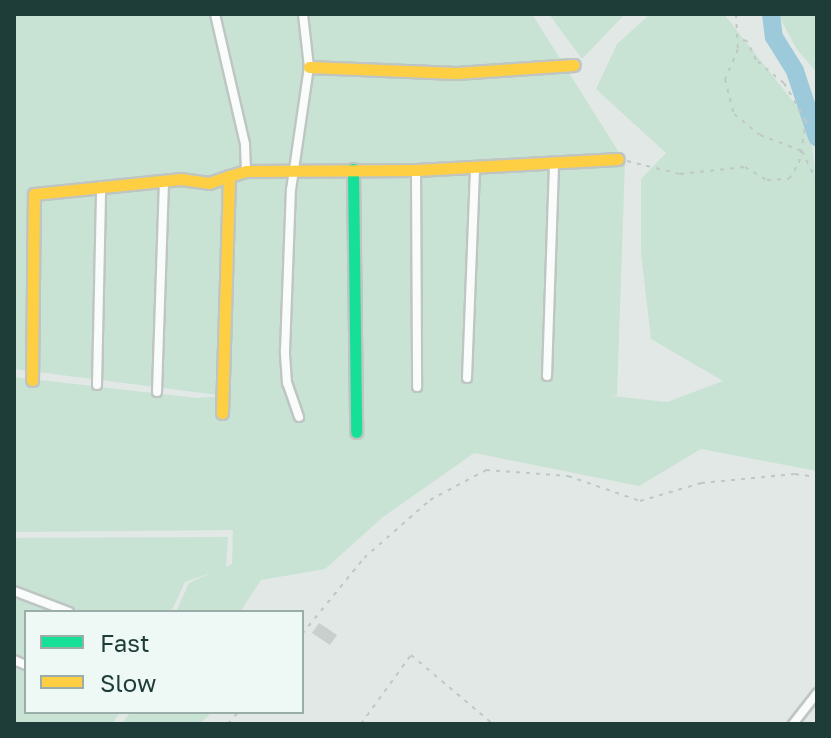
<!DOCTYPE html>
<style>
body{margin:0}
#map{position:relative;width:831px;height:738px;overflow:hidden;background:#e1e8e6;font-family:"Golos Text",sans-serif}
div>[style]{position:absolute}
.green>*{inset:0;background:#c8e3d4}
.river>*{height:18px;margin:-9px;padding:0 9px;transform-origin:9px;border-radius:9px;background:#9dcadb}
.building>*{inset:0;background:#c8cfcd}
.path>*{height:2px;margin-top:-1px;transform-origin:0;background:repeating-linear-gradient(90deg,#bec8c6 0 4px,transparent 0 10px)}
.roads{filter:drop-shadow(2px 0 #bec5c3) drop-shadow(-2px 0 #bec5c3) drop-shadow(0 2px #bec5c3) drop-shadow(0 -2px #bec5c3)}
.street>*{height:8px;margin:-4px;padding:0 4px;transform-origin:4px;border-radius:4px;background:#fafcfb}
.fast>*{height:11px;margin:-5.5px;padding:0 5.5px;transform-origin:5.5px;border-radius:5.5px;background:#16e098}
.slow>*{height:11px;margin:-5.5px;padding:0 5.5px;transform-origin:5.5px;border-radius:5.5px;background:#ffcf43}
span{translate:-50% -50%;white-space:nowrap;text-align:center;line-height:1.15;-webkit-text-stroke:6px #eef8f4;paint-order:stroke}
.frame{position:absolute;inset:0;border:16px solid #1e3c38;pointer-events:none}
.legend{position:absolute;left:24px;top:610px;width:280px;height:104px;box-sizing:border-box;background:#eef8f4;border:2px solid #9bada9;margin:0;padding:10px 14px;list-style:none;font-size:24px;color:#1e3c38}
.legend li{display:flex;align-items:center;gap:16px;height:40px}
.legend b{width:40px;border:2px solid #9bada9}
</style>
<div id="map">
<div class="green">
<div style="clip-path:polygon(14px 14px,532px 14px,625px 162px,617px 395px,612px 396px,667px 402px,723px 381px,651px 339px,641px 253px,641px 179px,666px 153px,596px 89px,617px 44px,650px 14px,724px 14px,810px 123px,817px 192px,817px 471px,701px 449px,639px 486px,474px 453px,383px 517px,325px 569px,261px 580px,240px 612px,176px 612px,189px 583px,213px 572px,185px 582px,171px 612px,26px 612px,26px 712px,120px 712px,112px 724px,14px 724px,14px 538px,228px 537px,226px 567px,232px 564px,233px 530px,14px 532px,14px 377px,196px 398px,226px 396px,14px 369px)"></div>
<div style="clip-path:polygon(549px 14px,625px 14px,582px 59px)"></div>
<div style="clip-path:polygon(778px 14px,817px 14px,817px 73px,796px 48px)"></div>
<div style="clip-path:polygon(130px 712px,212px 712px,200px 724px,122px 724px)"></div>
</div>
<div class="river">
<div style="left:771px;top:14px;width:23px;rotate:83deg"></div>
<div style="left:774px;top:37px;width:40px;rotate:58deg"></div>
<div style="left:795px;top:71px;width:70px;rotate:71.6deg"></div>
</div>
<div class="building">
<div style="clip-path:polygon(319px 623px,337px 635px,330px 645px,312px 633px)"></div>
</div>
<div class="path">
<div style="left:736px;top:14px;width:35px;rotate:87deg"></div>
<div style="left:738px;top:49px;width:33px;rotate:113deg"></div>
<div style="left:725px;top:79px;width:36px;rotate:76deg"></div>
<div style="left:734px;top:114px;width:33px;rotate:39deg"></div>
<div style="left:760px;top:135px;width:45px;rotate:20.9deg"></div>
<div style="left:802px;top:151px;width:34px;rotate:64deg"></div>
<div style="left:627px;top:161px;width:55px;rotate:13.8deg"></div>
<div style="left:680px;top:174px;width:65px;rotate:-6.1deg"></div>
<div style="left:745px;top:167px;width:26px;rotate:31deg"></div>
<div style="left:767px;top:180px;width:22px;rotate:-3deg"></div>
<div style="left:789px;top:179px;width:19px;rotate:-58deg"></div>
<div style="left:799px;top:163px;width:43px;rotate:-80.5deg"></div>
<div style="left:806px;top:121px;width:44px;rotate:-120.1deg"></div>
<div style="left:784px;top:83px;width:36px;rotate:-141deg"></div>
<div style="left:756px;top:60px;width:21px;rotate:-115deg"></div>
<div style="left:747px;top:41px;width:9px;rotate:-167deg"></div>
<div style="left:302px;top:634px;width:98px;rotate:-50.8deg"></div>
<div style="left:364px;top:558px;width:88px;rotate:-41.3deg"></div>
<div style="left:430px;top:500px;width:64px;rotate:-28.2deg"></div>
<div style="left:486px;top:470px;width:82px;rotate:4.2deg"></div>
<div style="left:568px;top:476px;width:76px;rotate:19.1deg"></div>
<div style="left:640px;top:501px;width:64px;rotate:-16.4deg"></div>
<div style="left:701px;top:483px;width:94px;rotate:-5.5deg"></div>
<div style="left:795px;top:474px;width:22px;rotate:8deg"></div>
<div style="left:228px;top:724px;width:16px;rotate:-50deg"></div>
<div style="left:361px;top:724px;width:85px;rotate:-54.1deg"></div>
<div style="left:411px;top:655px;width:107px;rotate:40.1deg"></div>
</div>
<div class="roads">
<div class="street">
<div style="left:215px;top:14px;width:133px;rotate:77deg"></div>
<div style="left:245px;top:144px;width:27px;rotate:88deg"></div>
<div style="left:416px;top:170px;width:217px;rotate:89.7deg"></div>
<div style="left:547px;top:376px;width:214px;rotate:-88.1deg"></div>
<div style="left:467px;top:378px;width:211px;rotate:-87.8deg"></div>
<div style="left:97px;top:385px;width:199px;rotate:-88.8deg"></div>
<div style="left:157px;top:392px;width:212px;rotate:-88.1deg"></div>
<div style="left:299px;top:417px;width:36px;rotate:-109deg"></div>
<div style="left:287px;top:383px;width:32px;rotate:-94deg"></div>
<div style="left:285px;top:351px;width:161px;rotate:-87.9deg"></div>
<div style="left:291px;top:190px;width:124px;rotate:-81.7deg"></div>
<div style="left:309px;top:67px;width:53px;rotate:-96.5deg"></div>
<div style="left:14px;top:591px;width:59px;rotate:20.9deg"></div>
<div style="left:14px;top:660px;width:13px;rotate:23deg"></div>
<div style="left:793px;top:724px;width:39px;rotate:-52deg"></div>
</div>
<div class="fast">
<div style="left:353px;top:169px;width:263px;rotate:89.3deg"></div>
</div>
<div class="slow">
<div style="left:309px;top:67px;width:147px;rotate:2.3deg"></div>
<div style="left:456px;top:73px;width:118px;rotate:-3.9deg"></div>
<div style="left:32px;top:380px;width:186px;rotate:-89.4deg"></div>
<div style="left:34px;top:194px;width:148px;rotate:-5.8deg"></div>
<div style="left:181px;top:179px;width:28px;rotate:8deg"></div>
<div style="left:209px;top:183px;width:21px;rotate:-19deg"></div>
<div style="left:222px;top:413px;width:237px;rotate:-88.3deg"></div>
<div style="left:229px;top:176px;width:18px;rotate:-16deg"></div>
<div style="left:246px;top:171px;width:170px;rotate:-0.3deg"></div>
<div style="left:416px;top:170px;width:202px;rotate:-3.1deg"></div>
</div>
</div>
<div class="frame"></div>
<ul class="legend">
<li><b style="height:10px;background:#16e098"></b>Fast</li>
<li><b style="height:10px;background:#ffcf43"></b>Slow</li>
</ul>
</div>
